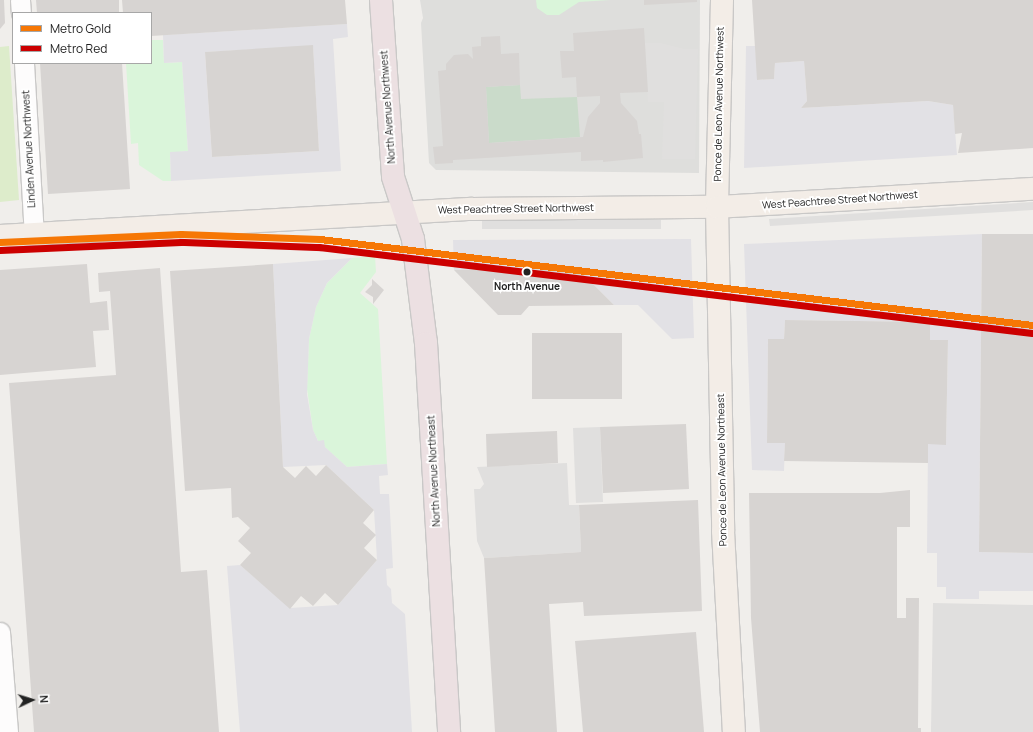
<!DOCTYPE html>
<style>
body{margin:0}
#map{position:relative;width:1033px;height:732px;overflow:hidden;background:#f0eeeb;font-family:Manrope,sans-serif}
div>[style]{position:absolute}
.religious>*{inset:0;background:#dededc}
.grass>*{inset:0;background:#ddeccb}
.cemetery>*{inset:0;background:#cadbca}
.park>*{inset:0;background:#daf5da}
.parking>*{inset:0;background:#e0dfde}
.plaza>*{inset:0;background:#e2e1e5}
.building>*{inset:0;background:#d7d4d2}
.roads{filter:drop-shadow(1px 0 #c9c8c7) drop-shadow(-1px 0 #c9c8c7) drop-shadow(0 1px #c9c8c7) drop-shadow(0 -1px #c9c8c7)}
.minor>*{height:19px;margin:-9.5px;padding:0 9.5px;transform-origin:9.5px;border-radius:9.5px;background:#fdfcfc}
.major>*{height:22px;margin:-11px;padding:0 11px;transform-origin:11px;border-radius:11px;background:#f3ede7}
.highway>*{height:22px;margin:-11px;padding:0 11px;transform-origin:11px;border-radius:11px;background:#ece0e2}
.metro-1>*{height:7px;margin:-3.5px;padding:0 3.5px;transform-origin:3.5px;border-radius:3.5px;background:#f67705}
.metro-2>*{height:7px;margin:-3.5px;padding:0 3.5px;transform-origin:3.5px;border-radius:3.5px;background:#c00}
.dots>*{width:11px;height:11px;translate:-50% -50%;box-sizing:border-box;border:2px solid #fff;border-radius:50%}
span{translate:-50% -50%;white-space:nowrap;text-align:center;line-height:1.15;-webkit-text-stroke:3.5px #fff;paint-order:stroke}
.street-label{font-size:10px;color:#222}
.stop-label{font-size:10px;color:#222;font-weight:700}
.legend{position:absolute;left:12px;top:12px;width:140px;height:52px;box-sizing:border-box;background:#fff;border:1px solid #a7a7a7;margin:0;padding:5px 7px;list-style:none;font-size:12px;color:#222}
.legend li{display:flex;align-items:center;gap:8px;height:20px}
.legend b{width:20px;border:1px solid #a7a7a7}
.north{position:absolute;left:12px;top:680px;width:40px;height:40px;-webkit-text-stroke:3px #fff;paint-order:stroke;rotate:86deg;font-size:11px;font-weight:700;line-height:16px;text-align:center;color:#222}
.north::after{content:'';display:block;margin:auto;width:14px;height:18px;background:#222;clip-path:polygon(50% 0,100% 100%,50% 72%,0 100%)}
</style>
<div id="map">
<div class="religious">
<div style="clip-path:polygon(420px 0,700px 0,699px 173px,436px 170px,429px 163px,421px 23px,423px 18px)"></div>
</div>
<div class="grass">
<div style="clip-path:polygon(9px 46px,19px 200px,0 202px,0 47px)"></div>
</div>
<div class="cemetery">
<div style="clip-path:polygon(520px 85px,521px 99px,577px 97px,580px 137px,489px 143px,486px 87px)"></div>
</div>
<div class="park">
<div style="clip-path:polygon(536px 0,610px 0,579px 2px,559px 15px,547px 15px,537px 8px)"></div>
<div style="clip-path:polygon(151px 40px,163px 40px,164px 63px,182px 62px,188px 151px,170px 153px,171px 181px,163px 181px,139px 165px,138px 143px,131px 144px,126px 63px,151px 63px)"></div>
<div style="clip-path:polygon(375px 256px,376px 272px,360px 293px,378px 309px,387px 464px,347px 467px,318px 441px,313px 430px,307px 389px,309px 339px,316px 307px,327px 283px,352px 258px)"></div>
</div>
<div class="parking">
<div style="clip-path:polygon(645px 43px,660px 43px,684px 49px,698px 49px,695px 159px,662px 159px,664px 102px,648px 102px)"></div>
<div style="clip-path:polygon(1033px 202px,1033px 210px,770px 226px,769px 219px)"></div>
<div style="clip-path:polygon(482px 220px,661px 220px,661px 229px,482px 229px)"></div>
<div style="clip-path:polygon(600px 427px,603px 502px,576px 503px,573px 428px)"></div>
<div style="clip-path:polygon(567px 463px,569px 505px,579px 505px,581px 552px,484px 558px,477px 541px,474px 489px,480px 489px,484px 484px,477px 467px)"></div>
<div style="clip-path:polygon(933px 603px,1033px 605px,1033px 732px,931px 732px)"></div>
</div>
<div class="plaza">
<div style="clip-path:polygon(evenodd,347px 24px,348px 37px,333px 39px,341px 171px,171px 181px,170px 152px,188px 151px,182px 62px,164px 63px,163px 35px,347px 24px,313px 46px,319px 151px,212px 157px,205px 52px,313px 46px)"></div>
<div style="clip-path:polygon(746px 46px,755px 46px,758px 80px,774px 79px,775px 63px,804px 61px,807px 101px,801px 108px,928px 101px,953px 105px,957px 155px,744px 168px)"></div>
<div style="clip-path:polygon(982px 234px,979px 552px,1033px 553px,1033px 591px,979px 591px,979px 599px,946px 599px,946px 587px,937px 587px,937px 553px,927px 553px,928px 444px,946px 444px,948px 341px,930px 340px,930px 322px,785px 320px,784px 339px,768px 339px,767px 443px,785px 443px,784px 471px,752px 470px,744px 244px)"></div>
<div style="clip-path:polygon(691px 239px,694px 338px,672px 339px,638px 305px,614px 305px,578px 269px,454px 270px,453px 240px)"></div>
<div style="clip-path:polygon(352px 258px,327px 283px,316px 307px,309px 339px,307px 394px,313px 430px,318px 441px,324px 440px,325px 447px,347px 467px,387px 464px,388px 475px,379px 476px,380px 494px,389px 494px,393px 568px,386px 569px,387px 585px,391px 589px,392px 603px,405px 614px,412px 732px,240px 732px,227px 566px,240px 565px,290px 608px,338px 605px,377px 560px,374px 510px,326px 465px,283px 467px,273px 264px)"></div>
</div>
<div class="building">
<div style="clip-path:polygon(0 0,4px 0,5px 23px,0 29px)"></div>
<div style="clip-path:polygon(36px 0,119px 0,119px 13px,37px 13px)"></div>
<div style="clip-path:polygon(122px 0,345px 0,347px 24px,151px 36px,151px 13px,123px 13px)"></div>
<div style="clip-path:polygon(644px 0,697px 0,697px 2px,644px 5px)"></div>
<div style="clip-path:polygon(752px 0,1033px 0,1033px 148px,958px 153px,962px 133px,955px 134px,953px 105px,928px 101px,801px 108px,807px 101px,804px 61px,775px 63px,774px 79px,757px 80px)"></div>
<div style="clip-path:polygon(644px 28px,648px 92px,620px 93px,621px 103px,637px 121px,639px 134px,641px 134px,643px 158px,603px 162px,603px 160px,581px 161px,581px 152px,453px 160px,453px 163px,435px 164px,433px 147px,443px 146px,438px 71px,446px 70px,446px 64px,454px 55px,468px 54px,473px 59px,472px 47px,481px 46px,481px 37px,500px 36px,501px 54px,519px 53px,520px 85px,486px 87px,489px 143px,583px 137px,588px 117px,600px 103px,600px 96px,577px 97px,576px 77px,562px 78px,560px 51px,574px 51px,573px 33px)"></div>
<div style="clip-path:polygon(313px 45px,319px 151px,212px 157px,205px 52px)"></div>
<div style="clip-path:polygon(40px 63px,122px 63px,130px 189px,48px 194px)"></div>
<div style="clip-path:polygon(982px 234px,1033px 234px,1033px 553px,979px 552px)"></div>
<div style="clip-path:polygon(87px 264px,90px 303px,107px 301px,109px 330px,93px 331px,96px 367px,0 375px,0 270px)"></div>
<div style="clip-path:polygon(273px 264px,283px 467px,295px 478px,306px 466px,316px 476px,326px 465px,374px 510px,363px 523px,376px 535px,364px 548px,377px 560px,338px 605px,325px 593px,313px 606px,301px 596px,290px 609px,240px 565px,251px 553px,238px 541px,250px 528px,238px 517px,232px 518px,231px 488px,185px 491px,170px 271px)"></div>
<div style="clip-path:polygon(160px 268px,181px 572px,207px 570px,219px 732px,34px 732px,9px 383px,116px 375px,110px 291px,99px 292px,98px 273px)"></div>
<div style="clip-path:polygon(578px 269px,614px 305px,529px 306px,521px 315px,498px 315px,454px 270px)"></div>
<div style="clip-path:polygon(372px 279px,384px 290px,373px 304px,373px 297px,365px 292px,372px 285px)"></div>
<div style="clip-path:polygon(785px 320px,930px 322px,930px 340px,948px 340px,946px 445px,928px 444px,928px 463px,784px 461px,785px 443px,767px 443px,768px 339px,784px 339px)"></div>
<div style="clip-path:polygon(532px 333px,622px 333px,622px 399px,532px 399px)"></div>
<div style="clip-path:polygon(686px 424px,689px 489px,603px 493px,600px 427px)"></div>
<div style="clip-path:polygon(557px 431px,558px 463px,487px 467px,486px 434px)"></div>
<div style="clip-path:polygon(910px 490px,910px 527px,897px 527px,897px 618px,906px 618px,906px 598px,919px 598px,918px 728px,921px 728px,921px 732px,760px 732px,751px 618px,749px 493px,880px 493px)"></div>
<div style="clip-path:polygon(698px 500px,702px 611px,584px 616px,583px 602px,549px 604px,557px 732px,495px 732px,484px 558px,581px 552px,579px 505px)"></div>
<div style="clip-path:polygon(696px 632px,704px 732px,583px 732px,575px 641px)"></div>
</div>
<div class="roads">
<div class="minor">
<div style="left:20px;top:0;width:13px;rotate:86deg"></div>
<div style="left:24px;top:63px;width:172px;rotate:86.7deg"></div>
<div style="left:0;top:632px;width:100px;rotate:85.4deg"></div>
</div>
<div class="major">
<div style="left:722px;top:0;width:207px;rotate:91.4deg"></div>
<div style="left:717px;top:207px;width:324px;rotate:88.9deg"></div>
<div style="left:723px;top:531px;width:201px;rotate:86.9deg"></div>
<div style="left:0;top:236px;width:473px;rotate:-3.3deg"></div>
<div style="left:472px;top:209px;width:245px;rotate:-0.5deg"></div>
<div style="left:717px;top:207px;width:317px;rotate:-3.3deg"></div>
</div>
<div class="highway">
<div style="left:381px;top:0;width:177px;rotate:86.1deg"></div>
<div style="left:393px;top:177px;width:65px;rotate:72.1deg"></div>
<div style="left:413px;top:239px;width:105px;rotate:82.9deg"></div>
<div style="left:426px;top:343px;width:390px;rotate:86.6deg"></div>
</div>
</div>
<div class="metro-1">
<div style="left:0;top:242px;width:181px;rotate:-2.5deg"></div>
<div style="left:181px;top:234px;width:139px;rotate:2.1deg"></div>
<div style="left:320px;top:239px;width:718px;rotate:6.88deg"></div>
</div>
<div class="metro-2">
<div style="left:0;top:250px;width:181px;rotate:-2.5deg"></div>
<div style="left:181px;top:242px;width:138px;rotate:2.1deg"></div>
<div style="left:319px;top:247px;width:718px;rotate:6.88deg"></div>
</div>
<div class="dots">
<div style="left:527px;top:272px;background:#222"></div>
</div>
<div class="street-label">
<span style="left:719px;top:104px;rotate:-89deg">Ponce de Leon Avenue Northwest</span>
<span style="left:388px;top:107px;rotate:-94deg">North Avenue Northwest</span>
<span style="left:29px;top:149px;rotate:-93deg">Linden Avenue Northwest</span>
<span style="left:840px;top:200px;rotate:-4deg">West Peachtree Street Northwest</span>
<span style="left:516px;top:209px;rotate:-1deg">West Peachtree Street Northwest</span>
<span style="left:722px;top:470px;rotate:-91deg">Ponce de Leon Avenue Northeast</span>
<span style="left:434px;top:471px;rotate:-93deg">North Avenue Northeast</span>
</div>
<div class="stop-label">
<span style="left:527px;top:287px">North Avenue</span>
</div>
<ul class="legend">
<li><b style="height:5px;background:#f67705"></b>Metro Gold</li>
<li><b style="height:5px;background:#c00"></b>Metro Red</li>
</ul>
<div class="north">N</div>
</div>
